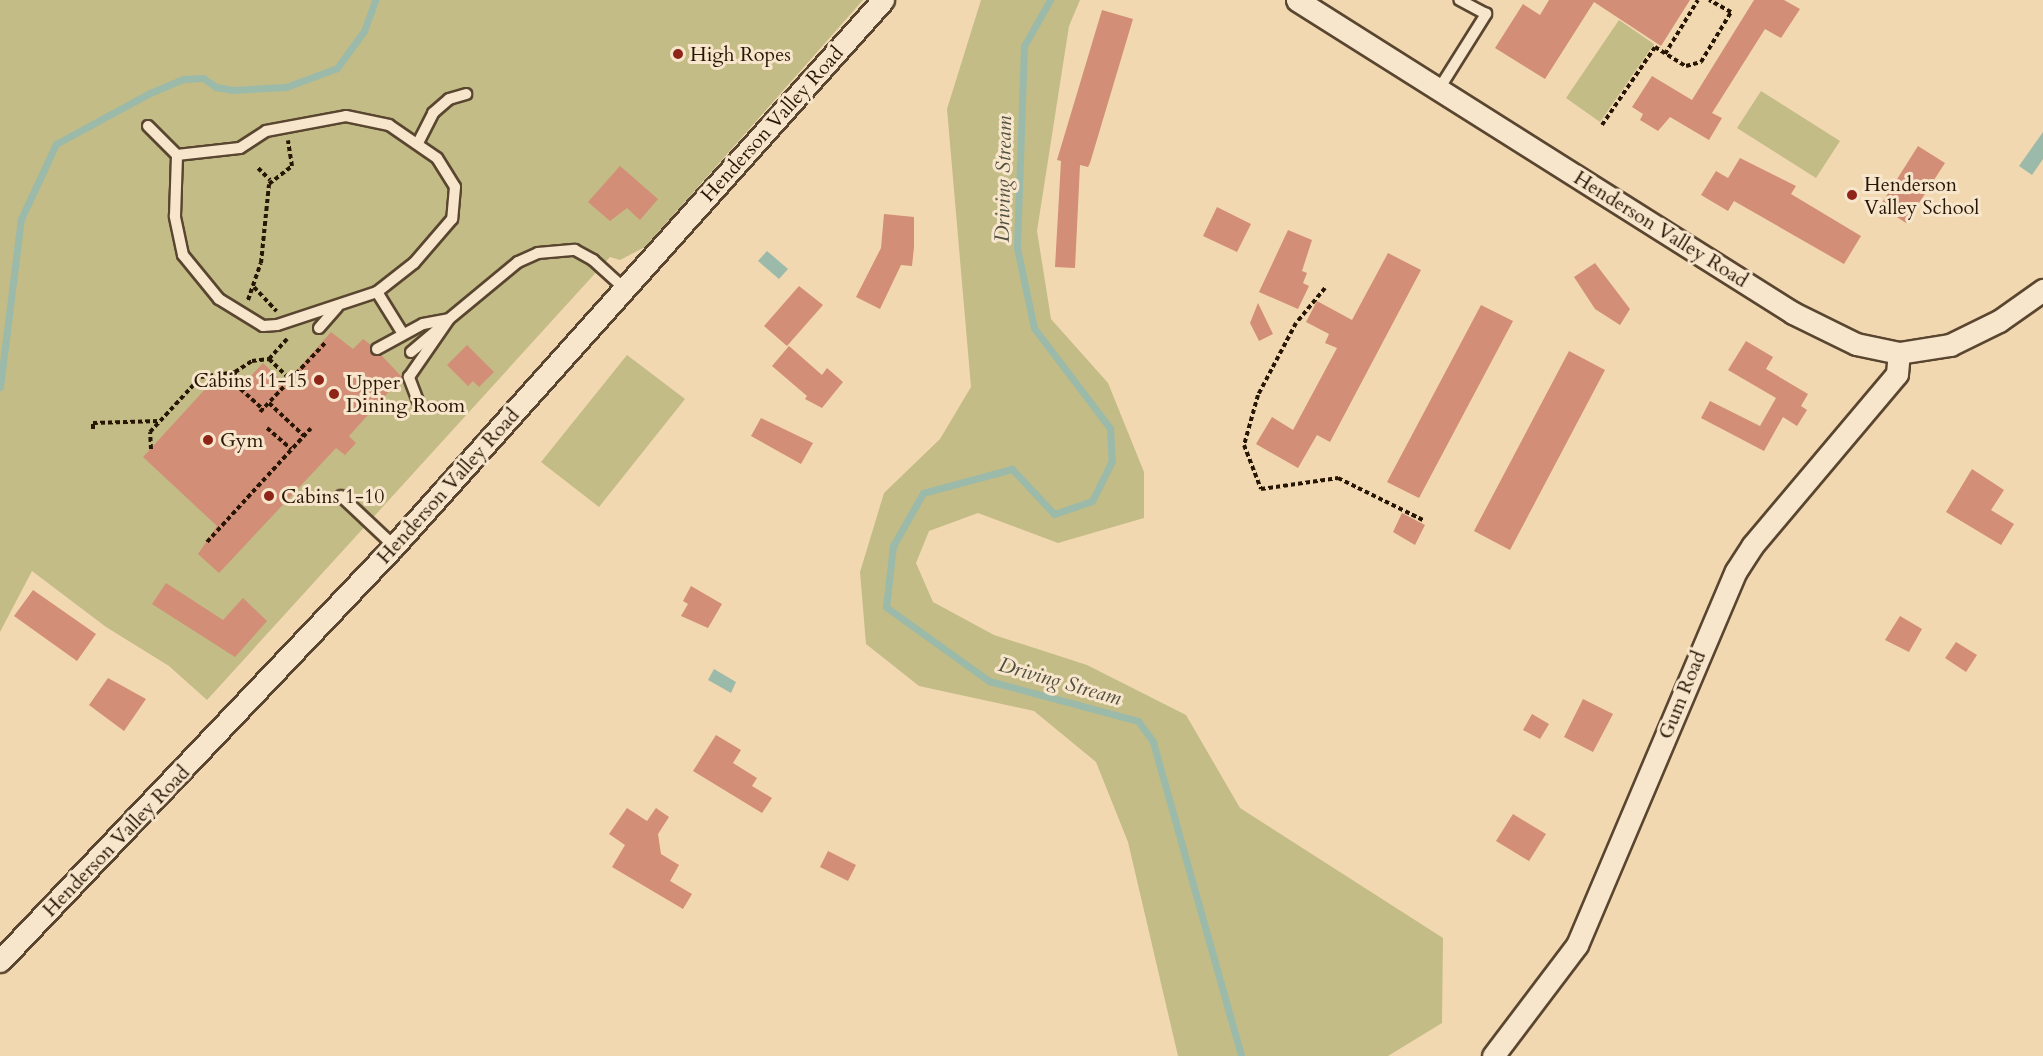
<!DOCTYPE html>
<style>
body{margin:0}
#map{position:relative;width:2043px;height:1056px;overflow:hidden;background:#f2d8b1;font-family:Cardo,serif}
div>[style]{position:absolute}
.green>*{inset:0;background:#c3bc86}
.water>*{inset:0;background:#9bbaaa}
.stream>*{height:7px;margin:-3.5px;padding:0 3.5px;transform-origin:3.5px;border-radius:3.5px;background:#9bbaaa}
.building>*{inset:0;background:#d28e76}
.path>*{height:4px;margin-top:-2px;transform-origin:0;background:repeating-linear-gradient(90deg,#281605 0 4.5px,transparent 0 7.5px)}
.roads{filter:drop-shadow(2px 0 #5a4630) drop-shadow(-2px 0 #5a4630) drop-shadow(0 2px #5a4630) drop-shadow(0 -2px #5a4630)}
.service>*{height:10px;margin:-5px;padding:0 5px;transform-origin:5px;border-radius:5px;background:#f7e6cc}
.minor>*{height:21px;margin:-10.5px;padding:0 10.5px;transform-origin:10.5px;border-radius:10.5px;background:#f7e6cc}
.dots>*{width:16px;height:16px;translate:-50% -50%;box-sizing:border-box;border:3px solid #f7e6cc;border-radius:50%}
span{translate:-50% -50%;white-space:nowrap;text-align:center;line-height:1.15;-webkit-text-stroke:6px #f7e6cc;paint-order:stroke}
.poi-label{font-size:20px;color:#281605}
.left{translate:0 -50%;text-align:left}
.right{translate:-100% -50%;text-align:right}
.street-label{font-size:20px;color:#281605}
.water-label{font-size:21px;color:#504f3f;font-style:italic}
</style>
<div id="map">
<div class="green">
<div style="clip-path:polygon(0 0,863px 0,645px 247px,620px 260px,610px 257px,207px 700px,169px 666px,106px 627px,32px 571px,0 632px)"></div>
<div style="clip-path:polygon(981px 0,1080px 0,1069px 26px,1037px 231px,1051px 319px,1108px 383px,1144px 472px,1144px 518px,1058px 543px,978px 513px,929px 531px,916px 563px,933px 602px,994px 635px,1087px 665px,1186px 715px,1240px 808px,1443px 938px,1442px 1023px,1388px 1056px,1178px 1056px,1128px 842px,1096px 762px,1034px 711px,919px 686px,866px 644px,860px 572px,884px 493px,940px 439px,971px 387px,947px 109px)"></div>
<div style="clip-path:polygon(1619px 20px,1654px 44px,1600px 122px,1566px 98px)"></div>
<div style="clip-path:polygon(1761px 91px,1840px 141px,1816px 178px,1737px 128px)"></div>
<div style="clip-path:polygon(627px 355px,685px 399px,599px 507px,541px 462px)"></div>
</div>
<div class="water">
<div style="clip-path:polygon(2043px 132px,2043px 159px,2032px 175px,2019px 166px)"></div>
<div style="clip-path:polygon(767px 251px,788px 269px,779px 279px,758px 261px)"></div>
<div style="clip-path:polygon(714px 669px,736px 682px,731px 693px,708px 680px)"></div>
</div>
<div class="stream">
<div style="left:1050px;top:0;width:53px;rotate:119.5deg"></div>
<div style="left:1024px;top:46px;width:202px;rotate:92deg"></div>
<div style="left:1017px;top:248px;width:82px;rotate:78deg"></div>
<div style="left:1034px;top:328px;width:126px;rotate:52.8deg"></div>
<div style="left:1110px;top:428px;width:33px;rotate:87deg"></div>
<div style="left:1112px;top:461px;width:45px;rotate:116.6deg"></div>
<div style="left:1092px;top:501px;width:40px;rotate:161.1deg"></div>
<div style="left:1054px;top:514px;width:62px;rotate:-133deg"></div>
<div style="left:1012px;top:469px;width:92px;rotate:164.9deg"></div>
<div style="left:923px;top:493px;width:61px;rotate:119.5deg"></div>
<div style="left:893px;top:546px;width:61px;rotate:96.5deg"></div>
<div style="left:886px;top:607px;width:127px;rotate:35.7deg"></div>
<div style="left:989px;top:681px;width:154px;rotate:15deg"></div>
<div style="left:1138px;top:721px;width:26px;rotate:54deg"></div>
<div style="left:1153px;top:742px;width:326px;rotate:74.3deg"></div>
<div style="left:0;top:387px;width:169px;rotate:-82.9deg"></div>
<div style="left:21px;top:219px;width:83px;rotate:-65deg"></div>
<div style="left:56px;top:144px;width:107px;rotate:-28.5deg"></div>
<div style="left:150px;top:93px;width:36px;rotate:-23deg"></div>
<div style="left:183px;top:79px;width:20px;rotate:-3deg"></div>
<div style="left:203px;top:78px;width:16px;rotate:35deg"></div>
<div style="left:216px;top:87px;width:17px;rotate:10deg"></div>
<div style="left:233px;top:90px;width:53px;rotate:-3.2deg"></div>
<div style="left:286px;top:87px;width:54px;rotate:-20.4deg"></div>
<div style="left:337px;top:68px;width:46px;rotate:-53.9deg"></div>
<div style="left:364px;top:31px;width:33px;rotate:-70deg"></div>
</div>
<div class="building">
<div style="clip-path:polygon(1549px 0,1690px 0,1661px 46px,1594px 2px,1545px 79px,1495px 48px,1523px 4px,1540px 15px)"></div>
<div style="clip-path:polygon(1754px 0,1784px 0,1800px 9px,1781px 38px,1765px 29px,1712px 113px,1722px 118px,1709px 140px,1670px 117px,1658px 131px,1640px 120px,1643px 114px,1632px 107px,1652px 76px,1692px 100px)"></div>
<div style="clip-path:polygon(1102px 10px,1133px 19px,1090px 163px,1088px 167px,1080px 165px,1075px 268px,1055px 267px,1061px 161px,1057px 160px)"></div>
<div style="clip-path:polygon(1918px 146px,1945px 163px,1906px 223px,1880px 206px)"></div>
<div style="clip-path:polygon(1740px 158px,1796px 186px,1791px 194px,1861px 236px,1844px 264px,1734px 201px,1728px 211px,1701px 195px,1716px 171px,1728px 178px)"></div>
<div style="clip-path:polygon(620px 166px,658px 199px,640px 220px,627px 208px,610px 221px,588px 202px)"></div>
<div style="clip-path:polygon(1217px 207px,1251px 224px,1237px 252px,1203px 236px)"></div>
<div style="clip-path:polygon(884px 214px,914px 217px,914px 247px,912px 266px,901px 265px,880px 309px,856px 297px,881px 248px)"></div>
<div style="clip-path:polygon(1288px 230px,1312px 240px,1302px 271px,1307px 273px,1303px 283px,1309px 286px,1298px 309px,1259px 292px)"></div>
<div style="clip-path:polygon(1388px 253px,1421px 270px,1330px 442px,1317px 435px,1298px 468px,1256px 444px,1272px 417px,1293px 430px,1337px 348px,1325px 343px,1329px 334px,1306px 322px,1317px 301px,1352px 320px)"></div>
<div style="clip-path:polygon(1595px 263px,1630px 309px,1620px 325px,1595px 309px,1574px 277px)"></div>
<div style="clip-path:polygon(799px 286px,823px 305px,787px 346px,764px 326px)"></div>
<div style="clip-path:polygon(1258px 303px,1273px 334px,1259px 341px,1250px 323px)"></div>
<div style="clip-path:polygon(1481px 305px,1513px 321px,1419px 498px,1387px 482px)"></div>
<div style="clip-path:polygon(331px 332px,353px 349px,363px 339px,371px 345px,373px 355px,381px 355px,402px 377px,349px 436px,356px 443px,345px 455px,336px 448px,219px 573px,198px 554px,217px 526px,143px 457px,219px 374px,237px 391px,263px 363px,285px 384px)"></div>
<div style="clip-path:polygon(1746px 341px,1773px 357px,1766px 369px,1808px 394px,1801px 406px,1807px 410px,1797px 426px,1783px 417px,1764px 451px,1701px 418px,1710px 401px,1760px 426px,1776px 398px,1728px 370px)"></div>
<div style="clip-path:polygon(467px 345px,494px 372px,479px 387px,473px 381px,468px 386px,447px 365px)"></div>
<div style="clip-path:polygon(789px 346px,822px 375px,827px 368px,843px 382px,822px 408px,805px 399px,807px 396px,772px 366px)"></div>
<div style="clip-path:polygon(1569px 351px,1605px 370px,1510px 550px,1474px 531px)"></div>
<div style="clip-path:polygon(761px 418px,813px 443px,801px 464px,751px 436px)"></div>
<div style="clip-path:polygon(1972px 469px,2004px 490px,1991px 510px,2014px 524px,2001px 545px,1946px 512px)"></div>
<div style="clip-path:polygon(1402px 513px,1425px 525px,1415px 545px,1393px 532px)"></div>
<div style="clip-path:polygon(166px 583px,223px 620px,243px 598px,267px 621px,235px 657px,152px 604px)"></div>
<div style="clip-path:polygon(691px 586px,722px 604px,708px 628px,681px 616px,688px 604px,683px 601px)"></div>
<div style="clip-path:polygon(33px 590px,96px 634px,77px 661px,14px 616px)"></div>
<div style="clip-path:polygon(1900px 616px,1922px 629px,1909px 652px,1885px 640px)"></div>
<div style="clip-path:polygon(1956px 642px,1977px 655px,1966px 672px,1945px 658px)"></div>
<div style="clip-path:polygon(108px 678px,146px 699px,124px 731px,89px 705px)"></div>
<div style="clip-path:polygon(1583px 699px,1613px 714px,1593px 752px,1564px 737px)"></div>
<div style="clip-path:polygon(1532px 714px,1549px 724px,1540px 739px,1523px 730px)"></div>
<div style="clip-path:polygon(716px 735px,741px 750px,733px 763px,757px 778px,752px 786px,772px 798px,762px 813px,693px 771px)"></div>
<div style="clip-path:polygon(627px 808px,647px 821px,656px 808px,669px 817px,658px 834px,661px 854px,679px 865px,670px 881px,692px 894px,683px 909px,612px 867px,625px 845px,609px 834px)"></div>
<div style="clip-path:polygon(1513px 814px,1546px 834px,1529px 861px,1496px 841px)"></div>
<div style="clip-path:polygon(828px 851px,856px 865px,848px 881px,820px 867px)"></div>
</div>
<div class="path">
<div style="left:1665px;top:54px;width:63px;rotate:-58.6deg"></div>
<div style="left:1602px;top:125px;width:94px;rotate:-55.8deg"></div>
<div style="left:1655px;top:47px;width:36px;rotate:32deg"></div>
<div style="left:1686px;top:66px;width:16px;rotate:-15deg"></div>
<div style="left:1701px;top:62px;width:58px;rotate:-59deg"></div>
<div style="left:1731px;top:12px;width:25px;rotate:-151deg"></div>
<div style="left:258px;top:168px;width:17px;rotate:45deg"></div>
<div style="left:254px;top:287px;width:33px;rotate:47deg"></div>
<div style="left:1325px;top:288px;width:45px;rotate:129.6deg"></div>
<div style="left:1296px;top:323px;width:81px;rotate:117.8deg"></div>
<div style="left:1258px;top:395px;width:52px;rotate:105.6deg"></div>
<div style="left:1244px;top:445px;width:47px;rotate:68.9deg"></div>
<div style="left:1261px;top:489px;width:78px;rotate:-8.1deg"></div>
<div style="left:1338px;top:478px;width:95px;rotate:26.3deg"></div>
<div style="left:248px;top:300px;width:39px;rotate:-71deg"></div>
<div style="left:261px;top:263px;width:79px;rotate:-84.2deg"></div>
<div style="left:269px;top:184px;width:29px;rotate:-38deg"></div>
<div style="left:292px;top:166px;width:26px;rotate:-99deg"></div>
<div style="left:269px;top:359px;width:27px;rotate:-48deg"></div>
<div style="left:235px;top:372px;width:12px;rotate:90deg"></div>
<div style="left:235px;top:384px;width:38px;rotate:42deg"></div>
<div style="left:269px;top:403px;width:48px;rotate:43.3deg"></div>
<div style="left:260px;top:412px;width:95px;rotate:-46.7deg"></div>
<div style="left:267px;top:428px;width:32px;rotate:41deg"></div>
<div style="left:93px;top:429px;width:6px;rotate:-90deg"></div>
<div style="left:93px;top:423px;width:66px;rotate:-1.7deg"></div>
<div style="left:151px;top:449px;width:17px;rotate:-93deg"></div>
<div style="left:150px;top:432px;width:75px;rotate:-47.2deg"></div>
<div style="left:201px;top:377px;width:34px;rotate:-8deg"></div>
<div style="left:235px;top:372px;width:20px;rotate:-33deg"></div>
<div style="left:252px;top:361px;width:17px;rotate:-7deg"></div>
<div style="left:269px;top:359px;width:30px;rotate:44deg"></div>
<div style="left:207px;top:542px;width:154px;rotate:-47.6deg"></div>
</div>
<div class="roads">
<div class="service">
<div style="left:1439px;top:89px;width:89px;rotate:-57.9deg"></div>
<div style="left:1486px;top:14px;width:30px;rotate:-152deg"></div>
<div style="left:346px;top:116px;width:44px;rotate:11.8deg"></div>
<div style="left:389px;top:125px;width:58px;rotate:34.5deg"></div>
<div style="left:437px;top:158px;width:34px;rotate:58deg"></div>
<div style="left:455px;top:187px;width:32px;rotate:95deg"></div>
<div style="left:452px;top:219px;width:58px;rotate:130.8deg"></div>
<div style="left:414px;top:263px;width:47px;rotate:141.9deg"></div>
<div style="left:377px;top:292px;width:105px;rotate:161.7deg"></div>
<div style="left:277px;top:325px;width:14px;rotate:176deg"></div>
<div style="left:263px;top:326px;width:52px;rotate:-148.5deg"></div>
<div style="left:219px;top:299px;width:57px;rotate:-129.3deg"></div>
<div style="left:183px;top:255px;width:40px;rotate:-102deg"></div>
<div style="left:175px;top:216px;width:61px;rotate:-88.1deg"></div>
<div style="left:177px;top:155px;width:63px;rotate:-6.3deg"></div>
<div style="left:240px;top:148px;width:31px;rotate:-33deg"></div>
<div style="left:266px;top:131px;width:81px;rotate:-10.6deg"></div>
<div style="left:148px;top:126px;width:41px;rotate:45deg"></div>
<div style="left:418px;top:143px;width:34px;rotate:-63deg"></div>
<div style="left:433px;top:113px;width:21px;rotate:-41deg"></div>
<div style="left:449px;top:99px;width:18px;rotate:-16deg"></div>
<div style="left:377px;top:292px;width:49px;rotate:58.2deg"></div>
<div style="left:319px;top:328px;width:28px;rotate:-49deg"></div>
<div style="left:377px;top:349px;width:52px;rotate:-28.5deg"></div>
<div style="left:423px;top:324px;width:26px;rotate:-11deg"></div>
<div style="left:411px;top:352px;width:39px;rotate:-40deg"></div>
<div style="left:418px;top:401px;width:26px;rotate:-111deg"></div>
<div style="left:409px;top:377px;width:70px;rotate:-55.4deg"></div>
<div style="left:449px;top:319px;width:89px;rotate:-39.6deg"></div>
<div style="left:518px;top:262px;width:22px;rotate:-24deg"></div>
<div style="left:538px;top:253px;width:37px;rotate:-5deg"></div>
<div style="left:575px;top:250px;width:21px;rotate:29deg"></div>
<div style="left:593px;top:260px;width:43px;rotate:42.2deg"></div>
<div style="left:341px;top:496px;width:73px;rotate:43.3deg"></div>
</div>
<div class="minor">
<div style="left:1297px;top:0;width:587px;rotate:32.25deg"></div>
<div style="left:1793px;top:313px;width:70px;rotate:26.2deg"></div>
<div style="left:1856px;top:344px;width:44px;rotate:11.8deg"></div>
<div style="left:1899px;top:353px;width:52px;rotate:-8.9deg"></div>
<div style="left:1950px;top:345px;width:55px;rotate:-26.1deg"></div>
<div style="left:1999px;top:321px;width:54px;rotate:-35.2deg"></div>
<div style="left:0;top:961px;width:572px;rotate:-46.49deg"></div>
<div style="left:394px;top:546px;width:733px;rotate:-48.15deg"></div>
<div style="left:1493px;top:1056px;width:139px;rotate:-52.9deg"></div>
<div style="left:1577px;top:945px;width:406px;rotate:-67deg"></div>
<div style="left:1736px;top:571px;width:30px;rotate:-57deg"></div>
<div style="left:1752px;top:546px;width:225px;rotate:-49.9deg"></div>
<div style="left:1897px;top:374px;width:21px;rotate:-85deg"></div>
</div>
</div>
<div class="dots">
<div style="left:678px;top:54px;background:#8f2418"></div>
<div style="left:1852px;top:195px;background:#8f2418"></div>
<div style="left:319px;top:380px;background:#8f2418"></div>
<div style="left:334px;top:394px;background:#8f2418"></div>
<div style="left:208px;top:440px;background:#8f2418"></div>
<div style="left:269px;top:496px;background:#8f2418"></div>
</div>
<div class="poi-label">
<span class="left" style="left:690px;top:54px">High Ropes</span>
<span class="left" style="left:1864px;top:196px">Henderson<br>Valley School</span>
<span class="right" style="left:307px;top:380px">Cabins 11-15</span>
<span class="left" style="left:346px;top:394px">Upper<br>Dining Room</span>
<span class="left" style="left:220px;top:440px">Gym</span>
<span class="left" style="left:281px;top:496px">Cabins 1-10</span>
</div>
<div class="street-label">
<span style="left:772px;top:124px;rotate:-48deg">Henderson Valley Road</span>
<span style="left:1661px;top:229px;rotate:32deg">Henderson Valley Road</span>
<span style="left:448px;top:486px;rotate:-48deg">Henderson Valley Road</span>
<span style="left:1682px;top:695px;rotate:-68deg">Gum Road</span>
<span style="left:116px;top:841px;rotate:-46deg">Henderson Valley Road</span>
</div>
<div class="water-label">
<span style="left:1004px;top:179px;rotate:-89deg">Driving Stream</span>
<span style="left:1060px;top:682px;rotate:16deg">Driving Stream</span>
</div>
</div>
